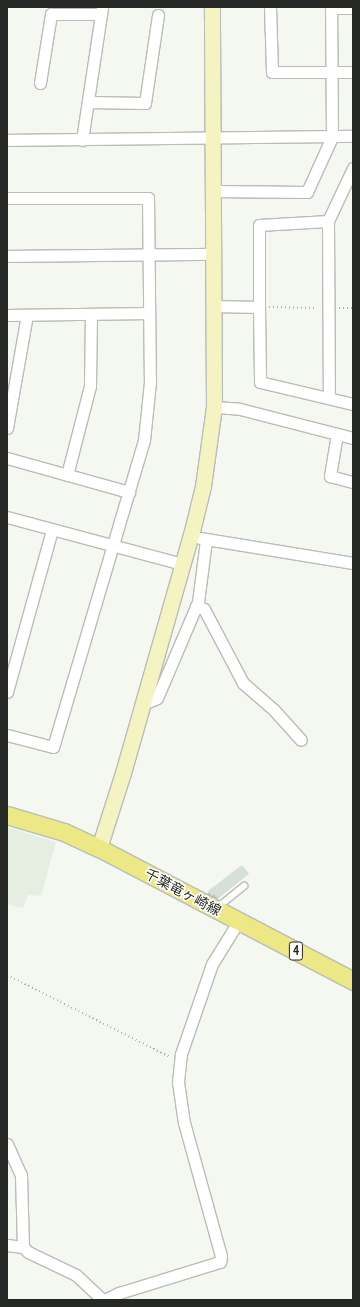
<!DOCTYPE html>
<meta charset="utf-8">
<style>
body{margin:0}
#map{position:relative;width:360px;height:1307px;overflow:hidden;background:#f4f8f1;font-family:"PT Sans Narrow","Noto Sans JP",sans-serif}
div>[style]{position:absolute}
.built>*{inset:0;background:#e5eee1}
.shadow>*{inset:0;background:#0003}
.building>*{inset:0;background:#d6dfda}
.path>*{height:1.5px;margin-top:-0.75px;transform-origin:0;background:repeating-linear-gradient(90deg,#acafa9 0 1px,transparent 0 4px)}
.roads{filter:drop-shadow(1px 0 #b8bdb6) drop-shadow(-1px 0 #b8bdb6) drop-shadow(0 1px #b8bdb6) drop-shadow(0 -1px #b8bdb6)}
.lane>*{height:5.5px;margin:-2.75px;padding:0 2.75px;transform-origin:2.75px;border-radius:2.75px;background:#fff}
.street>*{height:11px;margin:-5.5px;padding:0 5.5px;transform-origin:5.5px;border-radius:5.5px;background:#fff}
.secondary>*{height:15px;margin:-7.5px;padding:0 7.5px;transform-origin:7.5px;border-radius:7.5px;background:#f6f3c2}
.primary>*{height:17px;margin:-8.5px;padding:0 8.5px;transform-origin:8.5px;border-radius:8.5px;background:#ece885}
span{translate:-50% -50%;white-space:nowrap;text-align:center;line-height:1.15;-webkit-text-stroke:3px #fff;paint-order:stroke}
.shield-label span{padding:1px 3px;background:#fff;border:1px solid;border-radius:3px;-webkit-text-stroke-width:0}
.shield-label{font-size:13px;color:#262825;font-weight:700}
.street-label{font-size:14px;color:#262825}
.frame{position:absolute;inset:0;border:8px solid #262825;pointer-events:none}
</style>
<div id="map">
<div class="built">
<div style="clip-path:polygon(7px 827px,56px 842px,41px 896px,28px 895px,23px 908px,7px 904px)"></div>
</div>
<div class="shadow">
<div style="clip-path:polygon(242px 879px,212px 903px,204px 897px,209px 892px)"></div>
</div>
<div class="building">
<div style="clip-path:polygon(242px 865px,249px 874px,218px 898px,214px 894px,212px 896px,208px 891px)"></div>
</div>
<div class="path">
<div style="left:269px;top:307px;width:48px;rotate:1.2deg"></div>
<div style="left:339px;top:308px;width:14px"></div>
<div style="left:7px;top:975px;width:182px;rotate:26.7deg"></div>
</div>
<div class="roads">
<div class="lane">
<div style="left:217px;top:908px;width:35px;rotate:-39deg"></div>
</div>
<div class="street">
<div style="left:270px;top:7px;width:65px;rotate:88.2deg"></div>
<div style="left:272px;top:72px;width:81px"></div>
<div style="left:331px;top:8px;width:22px"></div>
<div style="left:40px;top:83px;width:70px;rotate:-80.9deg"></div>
<div style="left:51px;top:14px;width:50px"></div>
<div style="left:88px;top:102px;width:57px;rotate:1deg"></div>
<div style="left:145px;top:103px;width:89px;rotate:-81.6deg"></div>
<div style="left:7px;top:140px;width:346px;rotate:-0.7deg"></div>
<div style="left:82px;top:140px;width:134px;rotate:-81.4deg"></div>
<div style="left:353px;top:168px;width:59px;rotate:115.3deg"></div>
<div style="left:328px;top:221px;width:69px;rotate:176.7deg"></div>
<div style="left:259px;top:225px;width:82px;rotate:90deg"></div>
<div style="left:259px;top:307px;width:75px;rotate:89.2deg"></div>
<div style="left:260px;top:382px;width:96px;rotate:13.3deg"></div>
<div style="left:213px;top:191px;width:94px;rotate:0.6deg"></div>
<div style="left:307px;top:192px;width:60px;rotate:-65.6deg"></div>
<div style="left:332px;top:137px;width:130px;rotate:-90.4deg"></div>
<div style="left:7px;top:198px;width:141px"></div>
<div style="left:148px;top:198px;width:184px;rotate:89.4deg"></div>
<div style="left:150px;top:382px;width:58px;rotate:95.9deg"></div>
<div style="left:144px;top:440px;width:320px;rotate:106.5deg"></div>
<div style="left:53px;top:747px;width:48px;rotate:-165.4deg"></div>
<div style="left:328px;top:221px;width:177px;rotate:89.7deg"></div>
<div style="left:7px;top:256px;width:207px;rotate:-0.6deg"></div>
<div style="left:214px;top:306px;width:45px;rotate:1.3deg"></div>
<div style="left:7px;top:315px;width:142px;rotate:-0.8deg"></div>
<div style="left:214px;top:407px;width:26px;rotate:4deg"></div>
<div style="left:240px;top:409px;width:117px;rotate:14.4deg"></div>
<div style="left:7px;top:428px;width:115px;rotate:-80deg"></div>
<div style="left:337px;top:434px;width:43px;rotate:99.5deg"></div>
<div style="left:330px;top:476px;width:24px;rotate:15deg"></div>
<div style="left:7px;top:458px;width:127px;rotate:15.6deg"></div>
<div style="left:67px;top:475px;width:92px;rotate:-75.5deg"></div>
<div style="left:90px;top:386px;width:72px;rotate:-89.2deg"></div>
<div style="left:7px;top:517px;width:181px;rotate:15deg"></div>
<div style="left:200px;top:538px;width:155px;rotate:9.3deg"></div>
<div style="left:196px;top:606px;width:9px;rotate:21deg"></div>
<div style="left:204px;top:609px;width:84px;rotate:62.2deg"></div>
<div style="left:243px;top:683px;width:41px;rotate:41.1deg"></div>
<div style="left:274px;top:710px;width:40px;rotate:48deg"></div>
<div style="left:7px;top:692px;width:168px;rotate:-74.5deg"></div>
<div style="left:143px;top:704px;width:15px;rotate:-23deg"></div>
<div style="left:157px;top:698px;width:104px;rotate:-66.9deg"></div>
<div style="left:198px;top:602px;width:63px;rotate:-82.6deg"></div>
<div style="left:7px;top:1144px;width:34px;rotate:66deg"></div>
<div style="left:21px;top:1175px;width:72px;rotate:88.4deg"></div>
<div style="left:23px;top:1247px;width:7px;rotate:45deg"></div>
<div style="left:28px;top:1252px;width:53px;rotate:25.6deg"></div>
<div style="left:76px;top:1275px;width:37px;rotate:43deg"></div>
<div style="left:7px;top:1245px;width:16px;rotate:7deg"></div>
<div style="left:105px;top:1300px;width:16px;rotate:-27deg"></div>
<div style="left:119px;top:1293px;width:106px;rotate:-17.1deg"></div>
<div style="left:220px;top:1262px;width:6px;rotate:-81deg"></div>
<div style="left:221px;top:1256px;width:138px;rotate:-105.5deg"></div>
<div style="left:184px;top:1123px;width:41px;rotate:-98.3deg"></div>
<div style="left:178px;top:1082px;width:28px;rotate:-84deg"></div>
<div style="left:181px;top:1054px;width:95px;rotate:-71deg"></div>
<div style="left:212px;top:964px;width:49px;rotate:-58.2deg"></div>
</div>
<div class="secondary">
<div style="left:99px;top:848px;width:79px;rotate:-72.3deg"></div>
<div style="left:123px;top:773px;width:248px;rotate:-74.1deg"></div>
<div style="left:191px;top:535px;width:50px;rotate:-76.2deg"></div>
<div style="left:203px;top:486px;width:80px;rotate:-82.1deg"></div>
<div style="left:214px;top:407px;width:400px;rotate:-90.3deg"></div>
</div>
<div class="primary">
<div style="left:7px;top:815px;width:59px;rotate:16.6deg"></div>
<div style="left:64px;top:832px;width:38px;rotate:25deg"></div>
<div style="left:99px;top:848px;width:287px;rotate:27.6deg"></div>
</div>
</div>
<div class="shield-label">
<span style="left:296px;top:951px">4</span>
</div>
<div class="street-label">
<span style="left:183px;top:892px;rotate:28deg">千葉竜ヶ崎線</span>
</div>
<div class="frame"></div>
</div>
